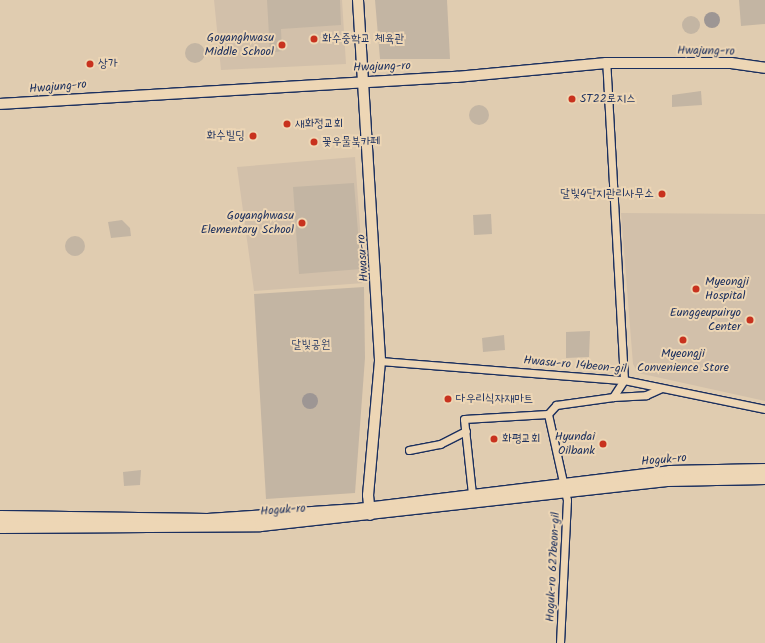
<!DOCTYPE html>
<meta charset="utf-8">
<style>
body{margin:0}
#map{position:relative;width:765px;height:643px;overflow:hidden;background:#e0ccb0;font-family:Kalam,"Poor Story",sans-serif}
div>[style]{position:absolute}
.built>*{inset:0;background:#d2c0aa}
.green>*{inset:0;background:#c3b5a3}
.round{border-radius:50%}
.water>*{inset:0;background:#9d9694}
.roads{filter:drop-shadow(1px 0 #1b2f5e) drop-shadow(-1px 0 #1b2f5e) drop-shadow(0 1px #1b2f5e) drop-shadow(0 -1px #1b2f5e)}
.street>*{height:7px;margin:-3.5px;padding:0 3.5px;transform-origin:3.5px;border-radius:3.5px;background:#edd6b5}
.secondary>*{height:10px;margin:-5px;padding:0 5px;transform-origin:5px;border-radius:5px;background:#edd6b5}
.primary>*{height:11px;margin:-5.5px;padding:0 5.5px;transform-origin:5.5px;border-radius:5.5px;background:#edd6b5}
.dots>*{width:11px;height:11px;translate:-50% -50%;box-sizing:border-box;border:2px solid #edd6b5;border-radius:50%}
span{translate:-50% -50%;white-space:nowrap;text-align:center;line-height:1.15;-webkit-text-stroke:4px #edd6b5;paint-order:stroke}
.poi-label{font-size:12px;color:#1b2f5e}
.right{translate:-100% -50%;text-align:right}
.left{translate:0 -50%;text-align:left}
.street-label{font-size:12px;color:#1b2f5e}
.park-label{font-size:12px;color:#344368}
</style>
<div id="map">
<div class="built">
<div style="clip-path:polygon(214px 0,342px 0,346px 64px,221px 70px)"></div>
<div style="clip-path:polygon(355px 157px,364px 283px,254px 291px,237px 167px)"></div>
<div style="clip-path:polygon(621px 213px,765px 214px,765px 401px,638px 373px,633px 364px)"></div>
</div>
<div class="green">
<div style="clip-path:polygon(267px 0,340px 0,341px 25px,281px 29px,282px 51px,270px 53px)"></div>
<div style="clip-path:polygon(375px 0,447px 0,450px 59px,380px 59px)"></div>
<div style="clip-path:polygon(739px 0,765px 0,765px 24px,741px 26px)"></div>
<div class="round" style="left:682px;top:16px;width:18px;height:18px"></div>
<div class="round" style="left:185px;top:43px;width:20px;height:20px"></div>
<div style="clip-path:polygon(701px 91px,702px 105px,672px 107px,672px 95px)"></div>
<div class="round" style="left:469px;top:105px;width:20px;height:20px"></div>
<div style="clip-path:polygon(354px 183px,361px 269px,299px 274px,293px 187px)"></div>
<div style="clip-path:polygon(491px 214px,492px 234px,474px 235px,473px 215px)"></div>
<div style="clip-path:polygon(122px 220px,130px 228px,131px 236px,111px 238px,108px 222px)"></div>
<div class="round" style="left:65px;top:236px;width:20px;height:20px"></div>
<div style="clip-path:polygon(364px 287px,365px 358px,355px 493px,266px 499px,254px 294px)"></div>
<div style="clip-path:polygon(590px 331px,589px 357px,566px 358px,566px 332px)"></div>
<div style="clip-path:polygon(504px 335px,505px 350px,483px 352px,482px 338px)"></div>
<div style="clip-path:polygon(141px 470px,140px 485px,124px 486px,123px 472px)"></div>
</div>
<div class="water">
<div class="round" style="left:704px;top:12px;width:16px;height:16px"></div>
<div class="round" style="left:302px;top:393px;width:16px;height:16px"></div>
</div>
<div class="roads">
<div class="street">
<div style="left:380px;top:361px;width:245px;rotate:4.5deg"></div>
<div style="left:624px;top:380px;width:144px;rotate:11.6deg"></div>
<div style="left:613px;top:397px;width:33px;rotate:-3deg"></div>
<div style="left:646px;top:395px;width:17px;rotate:-24deg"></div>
<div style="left:409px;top:450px;width:32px;rotate:-11deg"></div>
<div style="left:440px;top:444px;width:29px;rotate:-27deg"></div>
<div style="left:472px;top:494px;width:75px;rotate:-96.1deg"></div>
<div style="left:464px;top:419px;width:84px;rotate:-3.4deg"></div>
<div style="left:560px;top:643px;width:143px;rotate:-87.2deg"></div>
<div style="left:567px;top:500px;width:88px;rotate:-102.5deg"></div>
<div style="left:548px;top:414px;width:12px;rotate:-48deg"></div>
<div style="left:556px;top:405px;width:58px;rotate:-8deg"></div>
<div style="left:613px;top:397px;width:20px;rotate:-57deg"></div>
<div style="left:624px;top:380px;width:318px;rotate:-93.2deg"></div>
</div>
<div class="secondary">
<div style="left:358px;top:0;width:362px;rotate:86.5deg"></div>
<div style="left:380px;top:361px;width:135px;rotate:95.1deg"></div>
<div style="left:368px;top:495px;width:20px;rotate:84deg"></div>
<div style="left:0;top:104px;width:457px;rotate:-3.4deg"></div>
<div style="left:456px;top:77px;width:151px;rotate:-5.3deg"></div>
<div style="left:606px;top:63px;width:125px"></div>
<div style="left:731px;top:63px;width:34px;rotate:8deg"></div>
</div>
<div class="primary">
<div style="left:0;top:516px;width:207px;rotate:0.8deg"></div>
<div style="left:207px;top:519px;width:150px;rotate:-3.8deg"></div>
<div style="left:357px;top:509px;width:314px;rotate:-6.9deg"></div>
<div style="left:669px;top:471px;width:96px;rotate:-1.2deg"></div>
<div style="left:0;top:527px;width:260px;rotate:-0.4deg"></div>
<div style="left:260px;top:525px;width:409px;rotate:-6.3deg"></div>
<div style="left:667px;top:480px;width:98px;rotate:-1.2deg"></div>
</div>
</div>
<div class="dots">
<div style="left:314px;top:39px;background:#c8321e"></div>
<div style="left:282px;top:45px;background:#c8321e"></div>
<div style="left:90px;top:64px;background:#c8321e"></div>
<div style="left:572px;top:99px;background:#c8321e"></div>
<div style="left:287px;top:124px;background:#c8321e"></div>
<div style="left:253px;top:136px;background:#c8321e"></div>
<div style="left:314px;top:142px;background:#c8321e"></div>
<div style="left:662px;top:194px;background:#c8321e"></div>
<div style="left:302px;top:223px;background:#c8321e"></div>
<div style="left:696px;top:289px;background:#c8321e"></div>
<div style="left:750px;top:320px;background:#c8321e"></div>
<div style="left:683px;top:340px;background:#c8321e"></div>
<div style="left:448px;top:399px;background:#c8321e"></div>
<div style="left:494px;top:439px;background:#c8321e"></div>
<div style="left:603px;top:444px;background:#c8321e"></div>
</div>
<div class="poi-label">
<span class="right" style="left:274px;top:45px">Goyanghwasu<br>Middle School</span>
<span class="left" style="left:322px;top:39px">화수중학교 체육관</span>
<span class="left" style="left:98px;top:64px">상가</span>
<span class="left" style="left:580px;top:99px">ST22로지스</span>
<span class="left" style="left:295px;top:124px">새화정교회</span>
<span class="right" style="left:245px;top:136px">화수빌딩</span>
<span class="left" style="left:322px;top:142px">꽃우물북카페</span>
<span class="right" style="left:654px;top:194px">달빛4단지관리사무소</span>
<span class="right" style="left:294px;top:223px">Goyanghwasu<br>Elementary School</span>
<span class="left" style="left:705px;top:289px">Myeongji<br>Hospital</span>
<span class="right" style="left:741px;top:320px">Eunggeupuiryo<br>Center</span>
<span style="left:683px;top:361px">Myeongji<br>Convenience Store</span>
<span class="left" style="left:456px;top:399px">다우리식자재마트</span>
<span class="right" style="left:595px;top:444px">Hyundai<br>Oilbank</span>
<span class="left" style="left:502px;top:439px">화평교회</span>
</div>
<div class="street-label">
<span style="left:706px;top:51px;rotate:1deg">Hwajung-ro</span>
<span style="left:382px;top:67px;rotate:-2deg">Hwajung-ro</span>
<span style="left:58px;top:87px;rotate:-5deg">Hwajung-ro</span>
<span style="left:363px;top:258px;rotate:-94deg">Hwasu-ro</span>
<span style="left:575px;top:365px;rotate:5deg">Hwasu-ro 14beon-gil</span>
<span style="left:664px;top:460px;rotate:-5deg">Hoguk-ro</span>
<span style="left:283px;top:510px;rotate:-4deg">Hoguk-ro</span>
<span style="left:553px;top:567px;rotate:-87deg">Hoguk-ro 627beon-gil</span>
</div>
<div class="park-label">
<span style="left:311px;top:345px">달빛공원</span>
</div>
</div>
